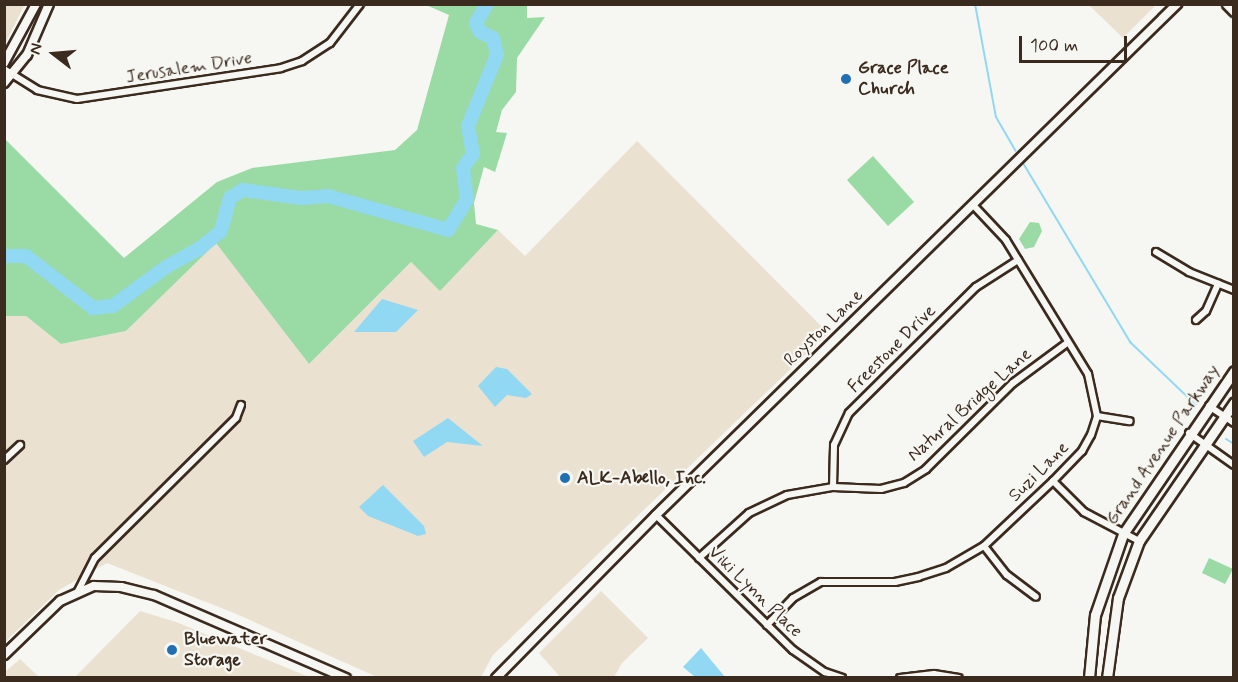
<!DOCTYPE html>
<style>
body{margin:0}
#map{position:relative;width:1238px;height:682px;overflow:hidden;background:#f6f6f2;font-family:Mynerve,sans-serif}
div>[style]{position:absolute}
.built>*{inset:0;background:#ebe1d1}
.green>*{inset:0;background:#9adba5}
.water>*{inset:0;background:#91d8f3}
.stream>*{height:2px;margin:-1px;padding:0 1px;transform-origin:1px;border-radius:1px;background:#91d8f3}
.river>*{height:14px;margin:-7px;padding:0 7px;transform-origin:7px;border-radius:7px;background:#91d8f3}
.roads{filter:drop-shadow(2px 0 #3b2a1e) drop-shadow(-2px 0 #3b2a1e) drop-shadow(0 2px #3b2a1e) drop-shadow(0 -2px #3b2a1e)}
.minor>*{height:6px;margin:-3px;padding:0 3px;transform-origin:3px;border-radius:3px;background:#f6f6f2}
.tertiary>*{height:8px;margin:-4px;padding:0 4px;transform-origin:4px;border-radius:4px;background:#f6f6f2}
.secondary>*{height:9px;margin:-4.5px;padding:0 4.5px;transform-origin:4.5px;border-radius:4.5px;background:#f6f6f2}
.dots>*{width:16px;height:16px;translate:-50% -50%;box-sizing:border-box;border:3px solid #f6f6f2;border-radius:50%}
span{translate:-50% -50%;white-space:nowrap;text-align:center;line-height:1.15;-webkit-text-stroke:4.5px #f6f6f2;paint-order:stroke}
.street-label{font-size:18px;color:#3b2a1e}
.poi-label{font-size:18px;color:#3b2a1e;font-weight:700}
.left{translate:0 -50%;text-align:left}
.frame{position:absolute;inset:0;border:6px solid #3b2a1e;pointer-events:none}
.north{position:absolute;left:24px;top:24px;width:60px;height:60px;-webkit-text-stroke:4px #f6f6f2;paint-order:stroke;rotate:286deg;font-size:16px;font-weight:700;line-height:24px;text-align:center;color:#3b2a1e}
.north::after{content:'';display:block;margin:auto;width:21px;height:27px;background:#3b2a1e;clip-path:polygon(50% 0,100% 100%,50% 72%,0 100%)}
.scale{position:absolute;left:1019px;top:36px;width:108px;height:27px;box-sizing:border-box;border:3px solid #3b2a1e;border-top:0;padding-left:8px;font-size:18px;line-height:21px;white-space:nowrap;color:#3b2a1e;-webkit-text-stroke:4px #f6f6f2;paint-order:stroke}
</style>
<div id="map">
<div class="built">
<div style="clip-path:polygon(5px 4px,24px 6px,5px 44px,4px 5px)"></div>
<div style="clip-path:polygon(1089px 5px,1156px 5px,1123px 38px)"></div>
<div style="clip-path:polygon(637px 141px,828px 333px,493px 655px,481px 677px,377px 677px,234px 613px,107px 563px,59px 590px,5px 642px,5px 316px,26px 316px,61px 344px,126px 331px,216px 242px,309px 364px,411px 262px,440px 290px,498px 230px,525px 256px)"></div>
<div style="clip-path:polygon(601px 591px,648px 638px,622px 663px,614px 677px,560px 677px,539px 653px)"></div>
<div style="clip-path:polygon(140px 611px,176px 622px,309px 677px,75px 677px)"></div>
<div style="clip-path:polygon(20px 659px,39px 677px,5px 677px,5px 672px)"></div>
</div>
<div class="green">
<div style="clip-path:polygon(426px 5px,527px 5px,527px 18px,545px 17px,517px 58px,516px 92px,502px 110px,496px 132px,507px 133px,495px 172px,484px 167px,474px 203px,476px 224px,498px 230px,440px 291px,411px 262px,309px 364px,216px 243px,126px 331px,61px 344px,26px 316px,5px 316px,5px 139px,124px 258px,217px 182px,252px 168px,395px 150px,417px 130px,449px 15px)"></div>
<div style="clip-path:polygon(873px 156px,914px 202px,888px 226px,847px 180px)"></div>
<div style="clip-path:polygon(1030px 222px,1039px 223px,1042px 231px,1034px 247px,1025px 249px,1019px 239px)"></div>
<div style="clip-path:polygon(1209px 558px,1233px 569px,1225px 584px,1202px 573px)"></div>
</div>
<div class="water">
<div style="clip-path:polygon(382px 299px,418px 310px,396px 332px,354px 332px)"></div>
<div style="clip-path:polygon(496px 367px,507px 369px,532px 394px,526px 398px,507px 395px,495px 407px,478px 386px)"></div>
<div style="clip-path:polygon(448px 418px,483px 446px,447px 442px,424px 457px,413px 441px)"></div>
<div style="clip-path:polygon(383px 485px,424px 526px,426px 534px,418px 536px,368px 516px,359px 507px)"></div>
<div style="clip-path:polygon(701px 648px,725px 677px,695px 677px,683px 667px)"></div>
</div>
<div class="stream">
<div style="left:975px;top:4px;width:115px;rotate:79.5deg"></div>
<div style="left:996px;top:117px;width:39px;rotate:60deg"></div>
<div style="left:1023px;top:163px;width:209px;rotate:59.1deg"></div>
<div style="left:1130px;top:342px;width:91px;rotate:43.7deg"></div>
<div style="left:1226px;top:439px;width:9px;rotate:32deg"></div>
</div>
<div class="river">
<div style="left:4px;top:256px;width:22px"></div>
<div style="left:26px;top:256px;width:85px;rotate:37.8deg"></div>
<div style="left:93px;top:308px;width:20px;rotate:-6deg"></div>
<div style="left:113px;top:306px;width:66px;rotate:-36.3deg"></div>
<div style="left:166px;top:267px;width:38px;rotate:-29deg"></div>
<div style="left:199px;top:249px;width:28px;rotate:-39deg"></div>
<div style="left:221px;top:231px;width:34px;rotate:-75deg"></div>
<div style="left:230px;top:198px;width:15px;rotate:-32deg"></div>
<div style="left:243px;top:190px;width:59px;rotate:7.9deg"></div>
<div style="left:301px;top:198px;width:27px;rotate:-4deg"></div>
<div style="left:328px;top:196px;width:125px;rotate:15.8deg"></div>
<div style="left:448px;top:230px;width:36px;rotate:-58deg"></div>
<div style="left:467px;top:200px;width:32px;rotate:-97deg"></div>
<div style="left:463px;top:168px;width:17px;rotate:-54deg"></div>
<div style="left:473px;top:154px;width:28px;rotate:-100deg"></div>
<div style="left:468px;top:126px;width:77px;rotate:-67.8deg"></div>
<div style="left:497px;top:55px;width:17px;rotate:-103deg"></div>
<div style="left:493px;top:38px;width:14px;rotate:-155deg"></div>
<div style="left:480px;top:32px;width:10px;rotate:-114deg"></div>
<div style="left:476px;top:23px;width:22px;rotate:-60deg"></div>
</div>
<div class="roads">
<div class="minor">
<div style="left:4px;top:69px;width:39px;rotate:32deg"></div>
<div style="left:37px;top:90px;width:41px;rotate:12.7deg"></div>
<div style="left:77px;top:99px;width:206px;rotate:-8.6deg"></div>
<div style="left:281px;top:68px;width:22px;rotate:-18deg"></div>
<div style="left:302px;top:61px;width:33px;rotate:-33deg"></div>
<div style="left:330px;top:43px;width:49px;rotate:-52.4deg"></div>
<div style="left:1156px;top:252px;width:39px;rotate:31deg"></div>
<div style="left:1189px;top:272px;width:48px;rotate:21.8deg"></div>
<div style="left:1196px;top:320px;width:13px;rotate:-42deg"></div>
<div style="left:1206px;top:311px;width:30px;rotate:-66deg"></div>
<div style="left:1209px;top:406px;width:30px;rotate:34deg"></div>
<div style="left:1097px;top:416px;width:33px;rotate:9deg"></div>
<div style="left:1189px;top:433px;width:55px;rotate:35.4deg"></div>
<div style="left:4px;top:460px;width:22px;rotate:-43deg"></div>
<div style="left:1053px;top:481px;width:44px;rotate:45deg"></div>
<div style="left:1084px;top:512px;width:62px;rotate:27.8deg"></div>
<div style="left:833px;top:487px;width:42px;rotate:-88.6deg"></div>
<div style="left:834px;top:445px;width:35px;rotate:-65deg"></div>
<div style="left:849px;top:413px;width:179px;rotate:-44.8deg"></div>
<div style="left:976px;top:287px;width:50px;rotate:-32.7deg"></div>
<div style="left:656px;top:515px;width:192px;rotate:44.6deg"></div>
<div style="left:793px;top:650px;width:39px;rotate:35deg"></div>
<div style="left:825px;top:672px;width:18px;rotate:19deg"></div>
<div style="left:984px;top:546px;width:37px;rotate:52deg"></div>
<div style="left:1007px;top:575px;width:36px;rotate:37deg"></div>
<div style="left:699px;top:558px;width:67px;rotate:-42deg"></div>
<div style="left:749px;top:513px;width:42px;rotate:-25.3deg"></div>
<div style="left:787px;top:495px;width:47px;rotate:-9.9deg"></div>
<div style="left:833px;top:487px;width:48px;rotate:2.4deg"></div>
<div style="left:881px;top:489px;width:24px;rotate:-15deg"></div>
<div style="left:904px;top:483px;width:26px;rotate:-32deg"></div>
<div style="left:926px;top:469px;width:122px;rotate:-44.7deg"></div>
<div style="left:1013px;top:383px;width:67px;rotate:-36.5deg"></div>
<div style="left:78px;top:591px;width:37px;rotate:-63deg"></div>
<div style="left:95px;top:558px;width:199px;rotate:-44.8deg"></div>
<div style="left:236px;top:418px;width:14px;rotate:-69deg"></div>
<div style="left:767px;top:625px;width:37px;rotate:-46deg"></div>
<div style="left:793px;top:598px;width:32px;rotate:-30deg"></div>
<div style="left:821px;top:582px;width:74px"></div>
<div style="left:895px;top:582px;width:24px;rotate:-12deg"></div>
<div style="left:918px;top:577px;width:29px;rotate:-18deg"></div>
<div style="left:946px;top:568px;width:44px;rotate:-30.1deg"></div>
<div style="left:984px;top:546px;width:95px;rotate:-43.3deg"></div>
<div style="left:1053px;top:481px;width:42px;rotate:-46deg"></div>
<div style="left:1082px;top:451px;width:18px;rotate:-61deg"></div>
<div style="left:1091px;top:435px;width:20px;rotate:-72deg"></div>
<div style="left:1097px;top:416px;width:43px;rotate:-102.1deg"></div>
<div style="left:1088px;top:374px;width:157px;rotate:-121.5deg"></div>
<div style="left:1006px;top:240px;width:48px;rotate:-133.3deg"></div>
<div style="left:900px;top:678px;width:34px;rotate:-7deg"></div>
<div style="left:934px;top:674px;width:25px;rotate:9deg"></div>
</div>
<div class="tertiary">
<div style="left:4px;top:63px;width:67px;rotate:-61.5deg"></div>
<div style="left:4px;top:83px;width:36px;rotate:-51deg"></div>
<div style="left:27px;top:55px;width:56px;rotate:-66.7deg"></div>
<div style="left:4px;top:655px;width:78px;rotate:-44deg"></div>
<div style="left:60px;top:601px;width:37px;rotate:-24deg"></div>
<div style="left:94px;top:586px;width:27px;rotate:2deg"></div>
<div style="left:121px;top:587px;width:34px;rotate:14deg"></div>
<div style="left:154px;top:595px;width:209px;rotate:23.4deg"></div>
<div style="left:496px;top:678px;width:228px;rotate:-45.5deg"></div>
<div style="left:656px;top:515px;width:730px;rotate:-44.44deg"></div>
</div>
<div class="secondary">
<div style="left:1227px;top:4px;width:10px;rotate:45deg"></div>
<div style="left:1089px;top:678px;width:63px;rotate:-84.6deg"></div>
<div style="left:1095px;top:615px;width:86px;rotate:-70.9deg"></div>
<div style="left:1123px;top:534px;width:197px;rotate:-55.7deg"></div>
<div style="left:1107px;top:678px;width:81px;rotate:-82.2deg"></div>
<div style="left:1118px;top:598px;width:61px;rotate:-69.8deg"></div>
<div style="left:1139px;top:541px;width:168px;rotate:-55.5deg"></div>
</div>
</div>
<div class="dots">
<div style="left:846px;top:79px;background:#1f6fb2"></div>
<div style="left:565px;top:478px;background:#1f6fb2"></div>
<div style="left:172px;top:650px;background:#1f6fb2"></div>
</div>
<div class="street-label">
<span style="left:189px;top:68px;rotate:-9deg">Jerusalem Drive</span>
<span style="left:824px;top:328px;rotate:-44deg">Royston Lane</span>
<span style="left:892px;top:349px;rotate:-45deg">Freestone Drive</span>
<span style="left:970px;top:405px;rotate:-42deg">Natural Bridge Lane</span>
<span style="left:1163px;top:445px;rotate:-56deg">Grand Avenue Parkway</span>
<span style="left:1039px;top:472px;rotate:-45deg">Suzi Lane</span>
<span style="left:755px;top:592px;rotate:44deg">Viki Lynn Place</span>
</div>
<div class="poi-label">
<span class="left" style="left:858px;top:79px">Grace Place<br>Church</span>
<span class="left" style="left:577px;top:478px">ALK-Abello, Inc.</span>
<span class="left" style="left:184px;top:650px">Bluewater<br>Storage</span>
</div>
<div class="frame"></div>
<div class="north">N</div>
<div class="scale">100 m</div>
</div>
